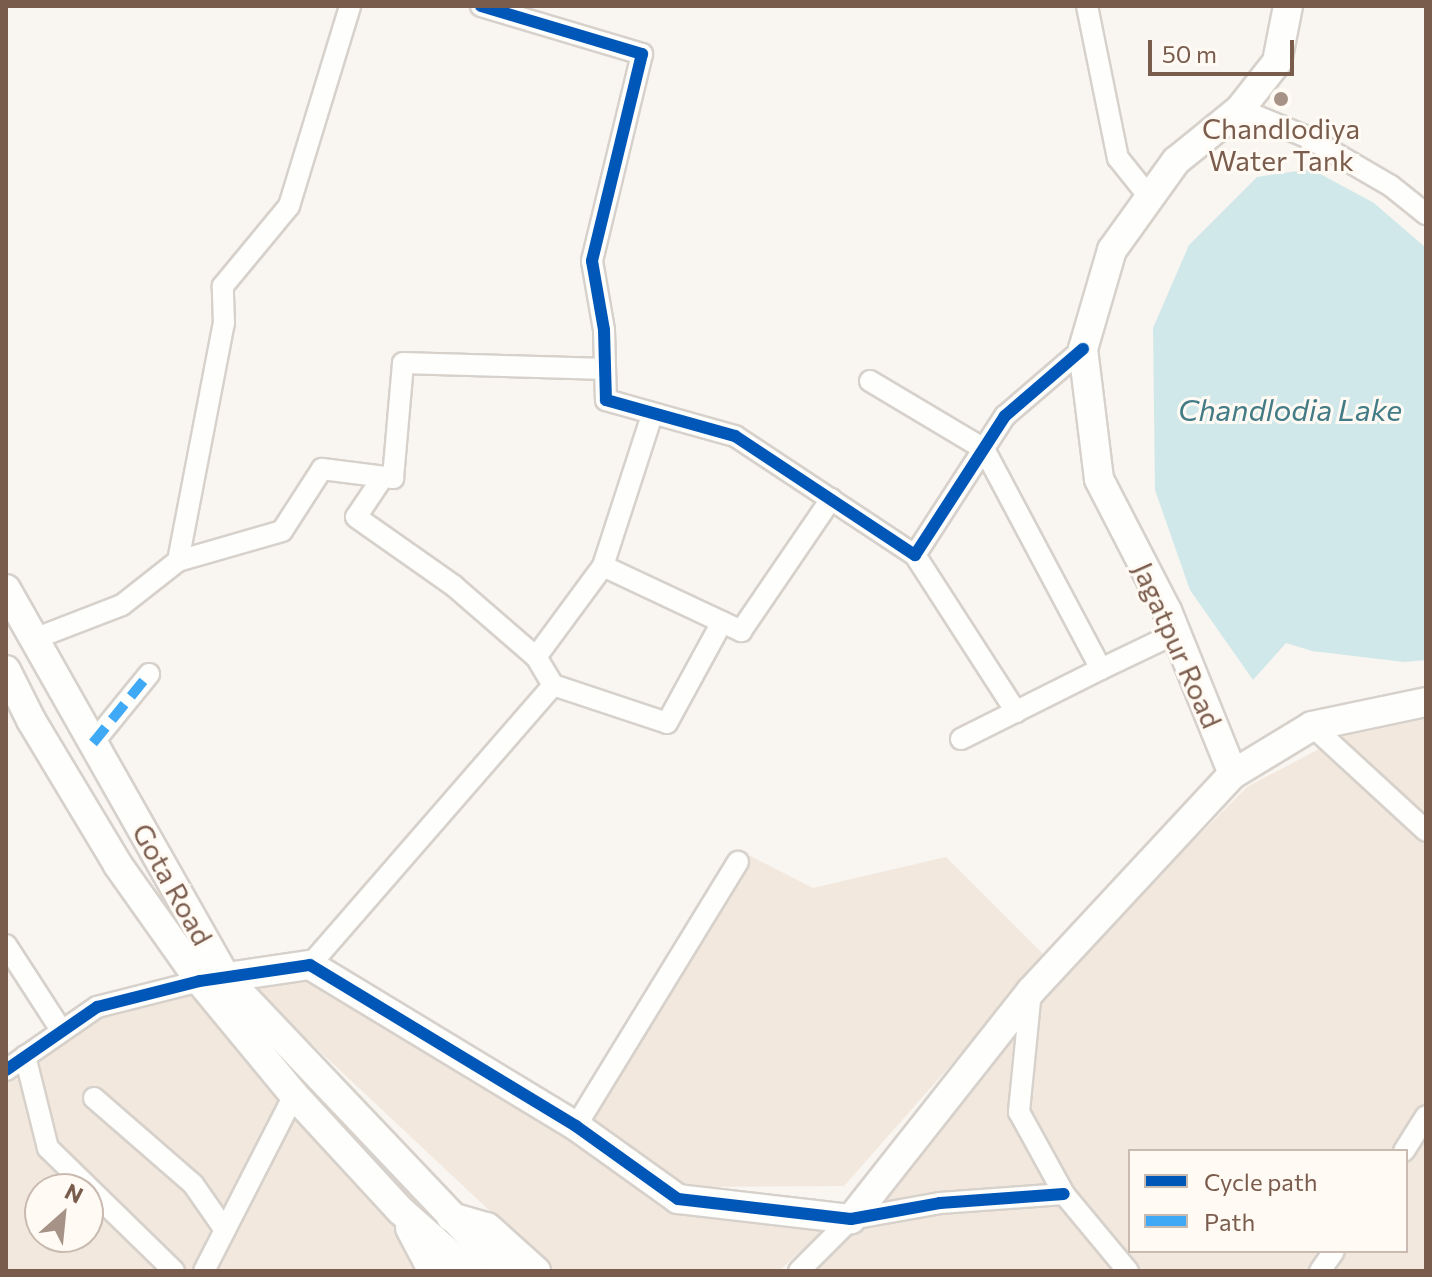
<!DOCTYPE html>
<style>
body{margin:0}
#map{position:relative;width:1432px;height:1277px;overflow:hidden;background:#f9f5f0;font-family:Commissioner,sans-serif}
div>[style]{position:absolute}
.residential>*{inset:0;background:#f2e8de}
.water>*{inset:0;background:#d0e8ea}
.roads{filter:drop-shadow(2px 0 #d7d1cb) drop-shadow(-2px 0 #d7d1cb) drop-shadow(0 2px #d7d1cb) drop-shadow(0 -2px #d7d1cb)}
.street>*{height:20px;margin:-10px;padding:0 10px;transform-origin:10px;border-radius:10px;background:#fefefd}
.secondary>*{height:28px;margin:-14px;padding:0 14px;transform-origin:14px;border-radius:14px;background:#fefefd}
.quiet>*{height:10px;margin-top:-5px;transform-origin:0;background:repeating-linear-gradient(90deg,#3fa9f5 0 20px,transparent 0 30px)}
.cycleway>*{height:12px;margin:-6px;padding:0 6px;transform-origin:6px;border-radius:6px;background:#0057b8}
.dots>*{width:22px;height:22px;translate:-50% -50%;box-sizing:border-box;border:4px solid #fffaf3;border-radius:50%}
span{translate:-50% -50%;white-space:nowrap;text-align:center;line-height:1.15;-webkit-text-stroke:6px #fffaf3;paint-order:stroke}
.poi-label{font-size:28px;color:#7a5c4d}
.street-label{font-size:28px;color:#7a5c4d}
.water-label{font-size:30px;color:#437c86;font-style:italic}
.frame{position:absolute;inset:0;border:8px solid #7a5c4d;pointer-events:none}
.legend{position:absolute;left:1128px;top:1149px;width:280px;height:104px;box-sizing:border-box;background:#fffaf3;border:2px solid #cabbb1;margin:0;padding:10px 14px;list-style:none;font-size:24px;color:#7a5c4d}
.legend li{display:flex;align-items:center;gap:16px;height:40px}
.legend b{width:40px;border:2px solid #cabbb1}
.north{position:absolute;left:24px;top:1173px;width:80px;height:80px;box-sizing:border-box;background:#fffaf3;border:2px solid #cabbb1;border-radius:50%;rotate:27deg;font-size:22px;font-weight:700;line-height:32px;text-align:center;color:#7a5c4d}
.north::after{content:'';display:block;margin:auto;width:28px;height:36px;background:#a69286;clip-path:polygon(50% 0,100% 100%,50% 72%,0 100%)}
.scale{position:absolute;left:1148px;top:40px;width:146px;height:36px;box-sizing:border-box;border:4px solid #7a5c4d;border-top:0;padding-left:10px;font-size:24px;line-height:28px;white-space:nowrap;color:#7a5c4d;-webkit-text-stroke:6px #fffaf3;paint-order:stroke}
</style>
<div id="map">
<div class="residential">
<div style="clip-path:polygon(evenodd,1426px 719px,1426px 1271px,806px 1271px,1044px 991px,1247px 787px,1344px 736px,1426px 719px,1130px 1151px,1406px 1151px,1406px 1251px,1130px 1251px,1130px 1151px)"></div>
<div style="clip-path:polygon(750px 856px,813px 888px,946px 857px,1046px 957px,844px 1186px,682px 1187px,587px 1121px)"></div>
<div style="clip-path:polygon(307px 975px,680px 1210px,828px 1226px,779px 1271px,554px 1271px,248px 984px)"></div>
<div style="clip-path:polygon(evenodd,197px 992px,351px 1181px,392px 1220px,424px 1271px,6px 1271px,6px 1084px,102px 1018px,197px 992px,40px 1189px,88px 1189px,88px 1237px,40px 1237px,40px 1189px)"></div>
</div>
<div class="water">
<div style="clip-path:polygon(1311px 169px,1374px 203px,1426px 248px,1426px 660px,1404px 662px,1312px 651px,1286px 643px,1253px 680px,1190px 590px,1155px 490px,1153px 328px,1189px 245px,1257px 177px)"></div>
</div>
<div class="roads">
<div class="street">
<div style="left:481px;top:6px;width:168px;rotate:16.6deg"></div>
<div style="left:642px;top:54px;width:213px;rotate:103.6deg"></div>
<div style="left:592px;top:261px;width:70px;rotate:80.1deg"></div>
<div style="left:604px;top:330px;width:70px;rotate:88.4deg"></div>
<div style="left:606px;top:400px;width:134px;rotate:15.6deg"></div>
<div style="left:735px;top:436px;width:216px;rotate:33.5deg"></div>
<div style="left:915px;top:555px;width:166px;rotate:-57.1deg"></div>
<div style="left:1005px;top:416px;width:103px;rotate:-40.7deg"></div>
<div style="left:1087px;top:6px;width:155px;rotate:78.5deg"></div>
<div style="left:1118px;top:158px;width:51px;rotate:51.3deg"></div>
<div style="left:1240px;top:109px;width:73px;rotate:22.7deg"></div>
<div style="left:1307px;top:137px;width:97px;rotate:30.3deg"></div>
<div style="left:1391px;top:186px;width:45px;rotate:38.7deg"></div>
<div style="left:870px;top:381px;width:133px;rotate:30.8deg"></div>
<div style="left:984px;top:449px;width:249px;rotate:62deg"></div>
<div style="left:1101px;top:669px;width:83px;rotate:-25.6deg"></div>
<div style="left:652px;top:415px;width:159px;rotate:108deg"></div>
<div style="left:603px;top:566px;width:153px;rotate:25.2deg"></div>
<div style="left:741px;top:631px;width:160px;rotate:-55.7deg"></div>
<div style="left:383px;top:477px;width:48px;rotate:124deg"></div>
<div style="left:356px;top:517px;width:120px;rotate:35.1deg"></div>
<div style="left:454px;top:586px;width:108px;rotate:40.9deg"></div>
<div style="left:915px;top:555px;width:187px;rotate:57.2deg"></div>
<div style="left:178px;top:561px;width:108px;rotate:-16.1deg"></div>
<div style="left:282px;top:531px;width:74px;rotate:-57.2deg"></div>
<div style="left:322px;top:469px;width:72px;rotate:7.2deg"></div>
<div style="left:393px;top:478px;width:115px;rotate:-85deg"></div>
<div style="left:403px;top:363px;width:202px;rotate:1.7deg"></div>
<div style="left:34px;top:639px;width:94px;rotate:-21.1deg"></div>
<div style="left:122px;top:605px;width:71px;rotate:-38.2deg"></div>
<div style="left:178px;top:561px;width:242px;rotate:-79.1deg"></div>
<div style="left:224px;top:323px;width:37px;rotate:-92deg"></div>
<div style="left:223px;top:286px;width:104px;rotate:-50.5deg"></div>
<div style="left:289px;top:206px;width:209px;rotate:-73deg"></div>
<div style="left:553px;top:685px;width:120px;rotate:18.4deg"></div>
<div style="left:667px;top:723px;width:115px;rotate:-61.4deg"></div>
<div style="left:1312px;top:726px;width:155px;rotate:42.6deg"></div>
<div style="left:961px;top:739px;width:157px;rotate:-26.6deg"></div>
<div style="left:93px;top:743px;width:89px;rotate:-50.9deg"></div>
<div style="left:6px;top:945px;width:101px;rotate:57.1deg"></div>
<div style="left:310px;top:965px;width:371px;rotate:-49deg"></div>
<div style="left:553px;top:685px;width:33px;rotate:-121deg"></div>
<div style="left:536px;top:657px;width:113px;rotate:-53.6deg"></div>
<div style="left:1031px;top:991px;width:122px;rotate:95.7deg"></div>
<div style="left:1019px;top:1112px;width:94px;rotate:61.2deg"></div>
<div style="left:1064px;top:1194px;width:100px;rotate:50.3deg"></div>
<div style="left:25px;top:1056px;width:95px;rotate:76deg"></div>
<div style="left:48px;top:1148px;width:176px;rotate:44.3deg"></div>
<div style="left:6px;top:1070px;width:111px;rotate:-34.7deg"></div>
<div style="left:97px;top:1007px;width:106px;rotate:-14.2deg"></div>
<div style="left:94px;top:1098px;width:131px;rotate:41deg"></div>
<div style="left:193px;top:1184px;width:56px;rotate:55.2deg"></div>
<div style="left:576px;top:1126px;width:310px;rotate:-58.5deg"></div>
<div style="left:1404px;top:1151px;width:41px;rotate:-57.8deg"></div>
<div style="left:204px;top:1271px;width:198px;rotate:-62.9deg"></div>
<div style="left:799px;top:1271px;width:74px;rotate:-45deg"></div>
<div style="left:851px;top:1219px;width:90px;rotate:-10.2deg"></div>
<div style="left:940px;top:1203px;width:124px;rotate:-4.2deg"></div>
<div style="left:1320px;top:1271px;width:24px;rotate:-55deg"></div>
</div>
<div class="secondary">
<div style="left:6px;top:589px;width:447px;rotate:60.5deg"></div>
<div style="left:226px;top:978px;width:404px;rotate:46.5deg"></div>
<div style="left:6px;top:670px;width:56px;rotate:63.4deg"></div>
<div style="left:31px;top:720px;width:169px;rotate:59deg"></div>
<div style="left:118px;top:865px;width:142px;rotate:54.7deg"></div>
<div style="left:200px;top:981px;width:148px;rotate:50.5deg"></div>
<div style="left:294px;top:1095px;width:156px;rotate:47.3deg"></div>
<div style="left:400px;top:1210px;width:92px;rotate:41.5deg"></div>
<div style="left:1233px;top:774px;width:176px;rotate:-112deg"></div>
<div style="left:1167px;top:611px;width:148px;rotate:-117.3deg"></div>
<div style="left:1099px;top:479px;width:131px;rotate:-97deg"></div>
<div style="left:1083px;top:349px;width:103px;rotate:-73.7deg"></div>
<div style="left:1112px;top:250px;width:110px;rotate:-54.3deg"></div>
<div style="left:1176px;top:161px;width:82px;rotate:-39.1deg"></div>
<div style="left:1240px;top:109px;width:60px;rotate:-51.8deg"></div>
<div style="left:1277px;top:62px;width:57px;rotate:-78.9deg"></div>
<div style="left:200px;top:981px;width:111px;rotate:-8.3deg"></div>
<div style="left:310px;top:965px;width:311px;rotate:31.2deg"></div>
<div style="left:576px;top:1126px;width:125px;rotate:35.6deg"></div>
<div style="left:678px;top:1199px;width:174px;rotate:6.6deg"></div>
<div style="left:851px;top:1219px;width:290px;rotate:-51.7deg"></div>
<div style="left:1031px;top:991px;width:296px;rotate:-47.1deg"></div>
<div style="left:1233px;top:774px;width:92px;rotate:-31.3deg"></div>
<div style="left:1312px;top:726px;width:116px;rotate:-11.9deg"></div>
<div style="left:451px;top:1217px;width:37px;rotate:16deg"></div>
<div style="left:487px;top:1227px;width:66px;rotate:41.9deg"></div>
<div style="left:410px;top:1228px;width:41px;rotate:62.2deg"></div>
<div style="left:429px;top:1264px;width:11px;rotate:38deg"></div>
</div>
</div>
<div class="quiet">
<div style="left:93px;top:743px;width:89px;rotate:-50.9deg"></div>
</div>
<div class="cycleway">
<div style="left:481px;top:6px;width:168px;rotate:16.6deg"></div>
<div style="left:642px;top:54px;width:213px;rotate:103.6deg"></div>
<div style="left:592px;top:261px;width:70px;rotate:80.1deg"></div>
<div style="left:604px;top:330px;width:70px;rotate:88.4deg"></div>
<div style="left:606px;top:400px;width:134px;rotate:15.6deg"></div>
<div style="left:735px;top:436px;width:216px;rotate:33.5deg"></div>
<div style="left:915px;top:555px;width:166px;rotate:-57.1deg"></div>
<div style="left:1005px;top:416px;width:103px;rotate:-40.7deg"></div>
<div style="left:6px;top:1070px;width:111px;rotate:-34.7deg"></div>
<div style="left:97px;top:1007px;width:106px;rotate:-14.2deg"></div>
<div style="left:200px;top:981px;width:111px;rotate:-8.3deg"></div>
<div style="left:310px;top:965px;width:311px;rotate:31.2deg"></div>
<div style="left:576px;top:1126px;width:125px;rotate:35.6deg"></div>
<div style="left:678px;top:1199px;width:174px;rotate:6.6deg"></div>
<div style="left:851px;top:1219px;width:90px;rotate:-10.2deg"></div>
<div style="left:940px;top:1203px;width:124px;rotate:-4.2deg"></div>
</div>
<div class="dots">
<div style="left:1281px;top:99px;background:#a69286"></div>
</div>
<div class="poi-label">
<span style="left:1281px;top:144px">Chandlodiya<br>Water Tank</span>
</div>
<div class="street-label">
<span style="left:1178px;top:645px;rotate:66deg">Jagatpur Road</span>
<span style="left:173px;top:884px;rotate:61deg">Gota Road</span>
</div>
<div class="water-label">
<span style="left:1290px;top:409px">Chandlodia Lake</span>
</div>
<div class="frame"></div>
<ul class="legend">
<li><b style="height:10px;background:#0057b8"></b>Cycle path</li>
<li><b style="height:10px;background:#3fa9f5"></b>Path</li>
</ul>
<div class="north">N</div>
<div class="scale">50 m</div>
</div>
